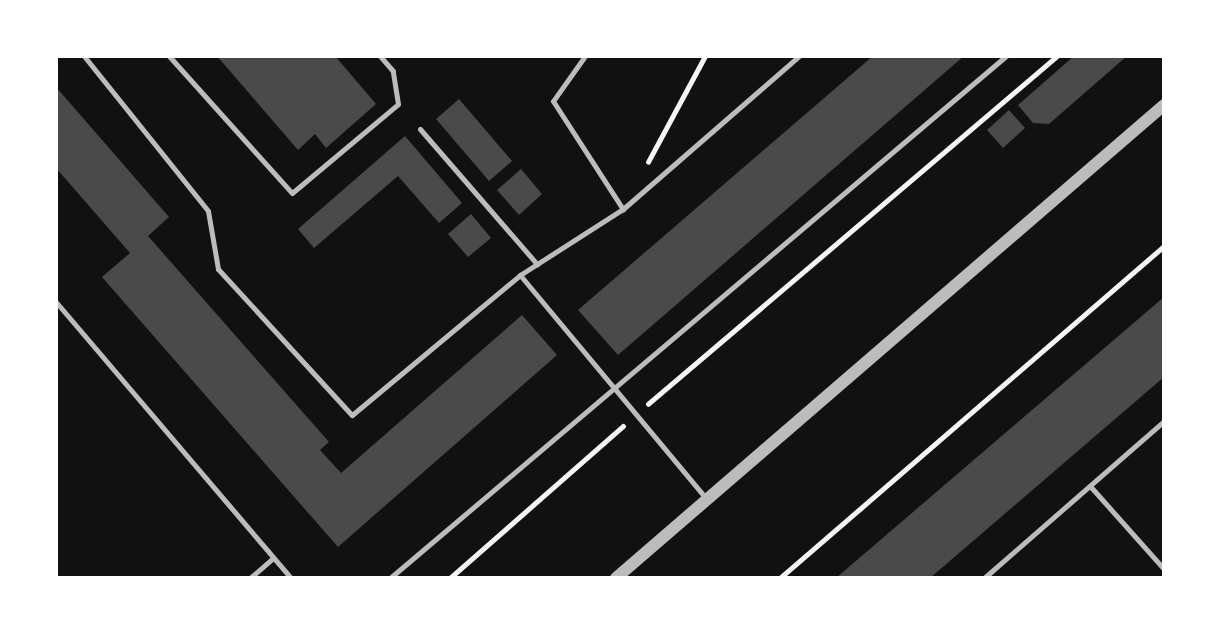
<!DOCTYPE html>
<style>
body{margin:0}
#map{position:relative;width:1220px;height:634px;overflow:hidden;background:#111;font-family:Manrope,sans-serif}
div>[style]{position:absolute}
.building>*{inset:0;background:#4a4a4a}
.path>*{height:4.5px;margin:-2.25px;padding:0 2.25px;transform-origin:2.25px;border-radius:2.25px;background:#f5f5f5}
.service>*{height:5px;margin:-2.5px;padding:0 2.5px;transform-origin:2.5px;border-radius:2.5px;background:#bcbcbc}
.tertiary>*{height:12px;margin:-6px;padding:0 6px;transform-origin:6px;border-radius:6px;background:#bcbcbc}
span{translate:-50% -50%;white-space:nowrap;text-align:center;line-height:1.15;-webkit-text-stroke:7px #fff;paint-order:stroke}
.frame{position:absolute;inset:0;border:58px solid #fff;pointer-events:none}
</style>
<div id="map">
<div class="building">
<div style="clip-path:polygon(217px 56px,335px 56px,376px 104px,326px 148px,315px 134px,298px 150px)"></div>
<div style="clip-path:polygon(873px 56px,964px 56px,618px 355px,578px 310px)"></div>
<div style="clip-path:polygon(1074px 56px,1127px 56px,1049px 124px,1033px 123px,1018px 105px)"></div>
<div style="clip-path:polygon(56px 87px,169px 217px,148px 236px,329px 442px,320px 450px,341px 473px,522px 315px,557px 355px,338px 547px,102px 277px,130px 253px,56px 168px)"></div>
<div style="clip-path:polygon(459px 99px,512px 161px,489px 181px,436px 119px)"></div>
<div style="clip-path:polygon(1009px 110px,1025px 128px,1003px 148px,987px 130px)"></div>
<div style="clip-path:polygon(405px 136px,462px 203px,439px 223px,398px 176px,314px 248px,298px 229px)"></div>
<div style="clip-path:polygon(521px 169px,542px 194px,519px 215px,497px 190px)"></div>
<div style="clip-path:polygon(471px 214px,491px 238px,468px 257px,448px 234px)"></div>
<div style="clip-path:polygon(1164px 297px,1164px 377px,1022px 499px,930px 578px,836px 578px)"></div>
</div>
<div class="path">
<div style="left:648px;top:162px;width:120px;rotate:-61.7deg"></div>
<div style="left:648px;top:404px;width:537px;rotate:-40.39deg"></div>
<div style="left:450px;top:578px;width:230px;rotate:-41.3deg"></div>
<div style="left:780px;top:578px;width:508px;rotate:-40.85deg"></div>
</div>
<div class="service">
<div style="left:84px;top:56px;width:198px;rotate:51.3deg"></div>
<div style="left:208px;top:211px;width:59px;rotate:80.2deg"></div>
<div style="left:218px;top:269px;width:198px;rotate:47.5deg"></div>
<div style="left:352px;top:415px;width:219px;rotate:-39.8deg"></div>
<div style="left:520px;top:275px;width:122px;rotate:-32.7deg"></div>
<div style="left:623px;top:209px;width:233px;rotate:-41deg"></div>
<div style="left:169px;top:56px;width:184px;rotate:48.1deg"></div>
<div style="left:292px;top:193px;width:138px;rotate:-40deg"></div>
<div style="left:398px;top:104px;width:33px;rotate:-99deg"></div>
<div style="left:393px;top:71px;width:20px;rotate:-131deg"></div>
<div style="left:585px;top:56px;width:55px;rotate:125.4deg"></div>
<div style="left:553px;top:101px;width:129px;rotate:57.1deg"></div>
<div style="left:420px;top:129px;width:179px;rotate:49.1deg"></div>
<div style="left:520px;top:275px;width:290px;rotate:50.2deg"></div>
<div style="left:56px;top:302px;width:362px;rotate:49.6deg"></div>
<div style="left:1090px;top:486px;width:111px;rotate:48.3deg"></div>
<div style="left:250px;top:578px;width:30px;rotate:-41deg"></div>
<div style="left:390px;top:578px;width:807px;rotate:-40.28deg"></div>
<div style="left:984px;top:578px;width:239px;rotate:-41.1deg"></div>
</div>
<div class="tertiary">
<div style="left:616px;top:578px;width:724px;rotate:-40.8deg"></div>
</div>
<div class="frame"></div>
</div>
